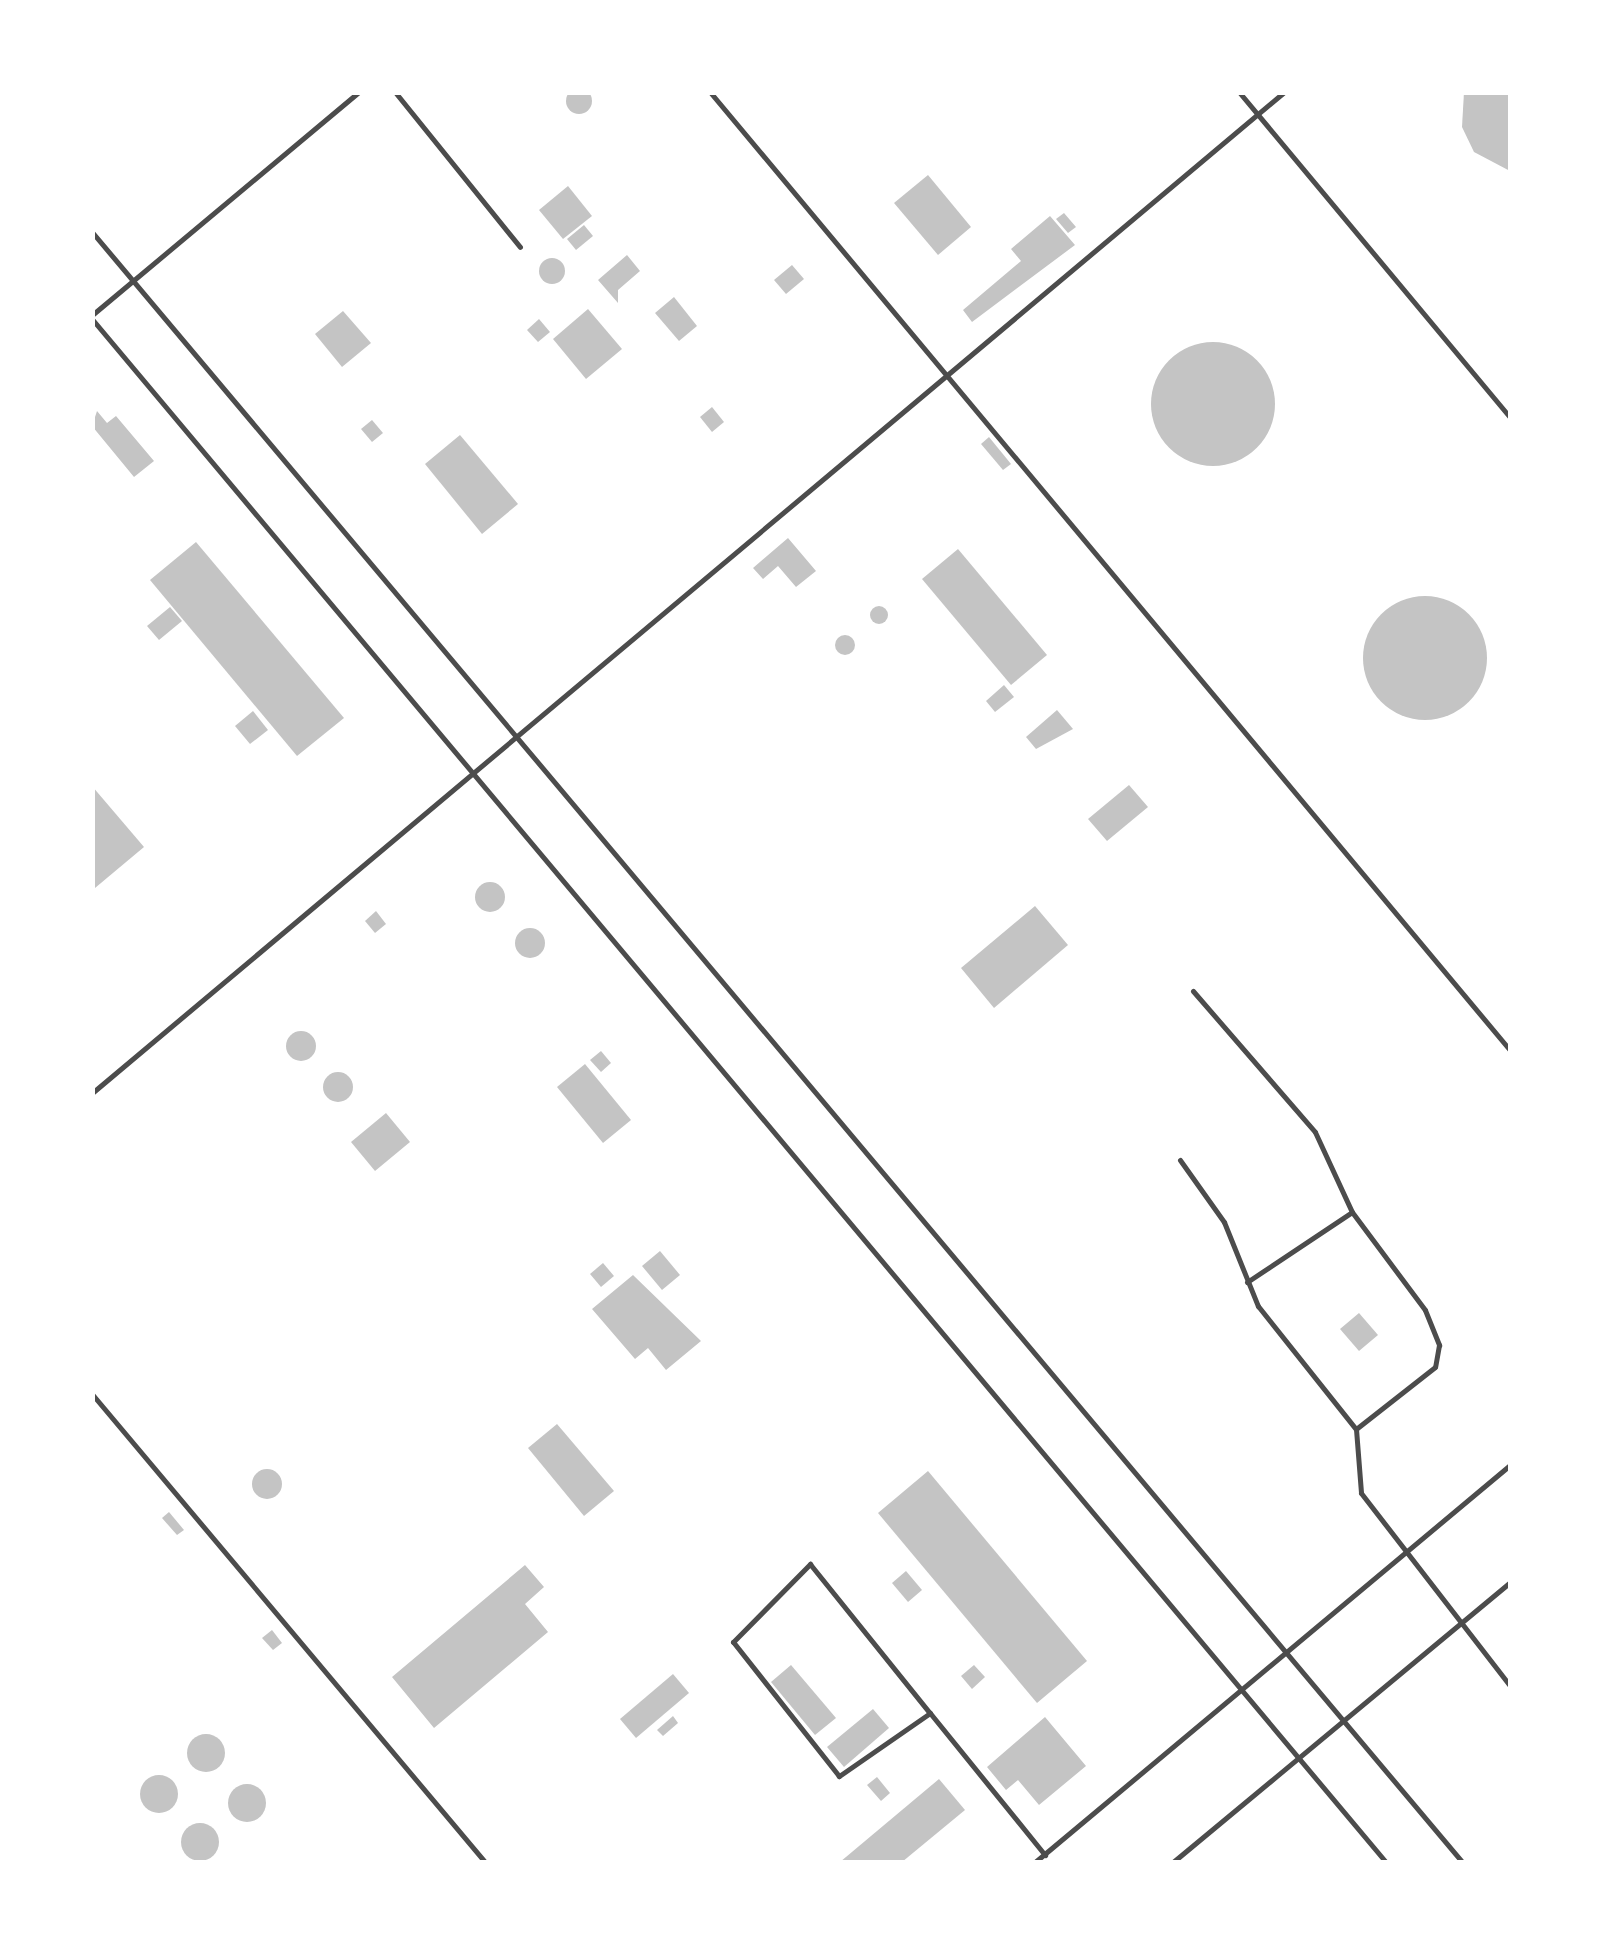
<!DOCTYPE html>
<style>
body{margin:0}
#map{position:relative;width:1603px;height:1955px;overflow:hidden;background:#fff;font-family:Raleway,sans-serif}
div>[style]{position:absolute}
.building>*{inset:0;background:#c4c4c4}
.round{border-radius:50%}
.service>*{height:5px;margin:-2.5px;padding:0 2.5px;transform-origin:2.5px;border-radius:2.5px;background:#4c4c4c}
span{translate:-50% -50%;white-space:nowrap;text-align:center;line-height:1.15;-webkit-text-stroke:9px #fff;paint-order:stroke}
.frame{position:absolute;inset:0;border:95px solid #fff;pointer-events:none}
</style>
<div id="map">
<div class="building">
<div class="round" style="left:566px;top:88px;width:26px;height:26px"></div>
<div style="clip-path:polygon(1464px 92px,1510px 92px,1510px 171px,1474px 152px,1462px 127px)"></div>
<div style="clip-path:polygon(928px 175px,971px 227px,938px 255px,894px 203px)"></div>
<div style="clip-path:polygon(568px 186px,592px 216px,563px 239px,539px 210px)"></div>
<div style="clip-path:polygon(1064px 213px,1076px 227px,1068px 233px,1056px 219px)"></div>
<div style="clip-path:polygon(1050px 216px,1075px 245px,972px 322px,963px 310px,1021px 261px,1011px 249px)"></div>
<div style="clip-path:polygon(584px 225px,593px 236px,576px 250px,567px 239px)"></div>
<div style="clip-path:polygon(627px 255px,640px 271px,618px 290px,618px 303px,598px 280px)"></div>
<div class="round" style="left:539px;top:258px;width:26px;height:26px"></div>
<div style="clip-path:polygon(792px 265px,804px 279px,786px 294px,774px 280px)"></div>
<div style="clip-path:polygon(674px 297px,697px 326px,679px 341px,655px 313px)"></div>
<div style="clip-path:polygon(588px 309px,622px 349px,586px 379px,553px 339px)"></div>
<div style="clip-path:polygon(343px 311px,371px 343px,342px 367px,315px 334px)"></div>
<div style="clip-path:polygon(539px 319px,550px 332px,538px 342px,527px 330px)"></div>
<div class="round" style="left:1151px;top:342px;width:124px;height:124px"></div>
<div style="clip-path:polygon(712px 407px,724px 422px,712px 432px,700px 417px)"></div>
<div style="clip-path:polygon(97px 411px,107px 423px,116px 416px,154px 461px,134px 477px,92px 426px)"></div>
<div style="clip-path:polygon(372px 420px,383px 433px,372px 442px,361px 429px)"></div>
<div style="clip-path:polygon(460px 435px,518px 504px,482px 534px,425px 464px)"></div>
<div style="clip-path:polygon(989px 437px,1011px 464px,1003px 470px,981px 444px)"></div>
<div style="clip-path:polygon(788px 538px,816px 571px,796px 587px,778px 566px,763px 579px,753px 568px)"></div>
<div style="clip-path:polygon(196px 542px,344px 718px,297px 756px,150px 580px)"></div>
<div style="clip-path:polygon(958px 549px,1047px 655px,1011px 685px,922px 579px)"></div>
<div class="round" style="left:1363px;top:596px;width:124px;height:124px"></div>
<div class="round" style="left:870px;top:606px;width:18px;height:18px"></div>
<div style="clip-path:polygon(170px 607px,182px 621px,159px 640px,147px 626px)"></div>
<div class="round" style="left:835px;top:635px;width:20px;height:20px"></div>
<div style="clip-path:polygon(1004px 685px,1014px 697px,995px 712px,986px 701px)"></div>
<div style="clip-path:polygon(1057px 710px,1073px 729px,1036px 749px,1026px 737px)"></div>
<div style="clip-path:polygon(253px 711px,268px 730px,250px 744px,235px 726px)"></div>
<div style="clip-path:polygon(1129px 785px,1148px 807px,1107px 841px,1088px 819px)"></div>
<div style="clip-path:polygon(92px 786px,144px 847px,95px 888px,92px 885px)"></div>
<div class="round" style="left:475px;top:882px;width:30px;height:30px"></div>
<div style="clip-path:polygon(1035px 906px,1068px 945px,994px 1008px,961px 968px)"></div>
<div style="clip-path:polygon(376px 911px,386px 924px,375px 933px,365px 921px)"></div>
<div class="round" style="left:515px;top:928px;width:30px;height:30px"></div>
<div class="round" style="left:286px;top:1031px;width:30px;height:30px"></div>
<div style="clip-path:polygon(601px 1051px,611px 1063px,601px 1072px,590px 1060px)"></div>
<div style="clip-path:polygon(585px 1064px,631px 1120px,603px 1143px,557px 1087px)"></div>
<div class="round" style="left:323px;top:1072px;width:30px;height:30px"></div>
<div style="clip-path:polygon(386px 1113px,410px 1142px,375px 1171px,351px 1142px)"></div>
<div style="clip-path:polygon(660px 1251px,680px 1275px,662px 1290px,642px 1266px)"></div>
<div style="clip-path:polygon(603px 1263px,614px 1276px,601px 1287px,590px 1274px)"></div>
<div style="clip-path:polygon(633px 1275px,701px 1341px,666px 1370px,648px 1348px,635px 1359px,592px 1309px)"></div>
<div style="clip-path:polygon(1359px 1313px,1378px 1335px,1359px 1351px,1340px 1329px)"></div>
<div style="clip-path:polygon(557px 1424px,614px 1491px,584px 1516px,528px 1448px)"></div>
<div class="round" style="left:252px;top:1469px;width:30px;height:30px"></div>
<div style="clip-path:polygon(928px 1471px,1087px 1661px,1037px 1703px,878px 1513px)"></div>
<div style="clip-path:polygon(169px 1512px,184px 1530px,177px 1535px,162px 1518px)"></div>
<div style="clip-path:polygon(525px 1565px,544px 1587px,525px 1604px,548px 1632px,434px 1728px,392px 1677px)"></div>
<div style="clip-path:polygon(906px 1571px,922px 1590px,908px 1602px,892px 1583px)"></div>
<div style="clip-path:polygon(272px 1630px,282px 1643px,273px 1650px,262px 1638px)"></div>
<div style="clip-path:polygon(791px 1665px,836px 1718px,815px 1735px,771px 1682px)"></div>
<div style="clip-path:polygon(974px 1665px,985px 1677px,972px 1689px,961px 1676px)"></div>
<div style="clip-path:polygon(673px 1674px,689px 1693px,636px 1738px,620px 1719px)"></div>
<div style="clip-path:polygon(873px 1709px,889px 1728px,844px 1767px,827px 1747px)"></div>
<div style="clip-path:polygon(673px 1716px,678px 1723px,663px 1736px,657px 1730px)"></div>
<div style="clip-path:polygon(1045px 1717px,1086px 1766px,1039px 1805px,1018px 1780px,1006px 1790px,987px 1767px)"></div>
<div class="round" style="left:187px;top:1734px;width:38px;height:38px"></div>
<div class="round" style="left:140px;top:1775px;width:38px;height:38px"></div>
<div style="clip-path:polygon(877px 1777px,890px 1793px,881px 1801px,867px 1785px)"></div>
<div style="clip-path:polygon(939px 1779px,965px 1810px,902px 1862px,840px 1862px)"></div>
<div class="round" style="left:228px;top:1784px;width:38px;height:38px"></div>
<div class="round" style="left:181px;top:1823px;width:38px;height:38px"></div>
</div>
<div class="service">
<div style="left:395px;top:92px;width:199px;rotate:51.1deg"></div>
<div style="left:710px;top:92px;width:1248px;rotate:50.14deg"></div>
<div style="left:1239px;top:92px;width:423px;rotate:50.2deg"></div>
<div style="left:92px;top:232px;width:2129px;rotate:49.95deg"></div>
<div style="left:92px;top:315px;width:348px;rotate:-39.9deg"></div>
<div style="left:92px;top:319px;width:2014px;rotate:50.02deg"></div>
<div style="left:1193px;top:991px;width:186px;rotate:49.1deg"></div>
<div style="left:1315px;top:1132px;width:88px;rotate:65.2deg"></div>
<div style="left:1352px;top:1212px;width:122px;rotate:53.3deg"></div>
<div style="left:1425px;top:1310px;width:38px;rotate:68deg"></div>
<div style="left:1439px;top:1345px;width:22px;rotate:100deg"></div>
<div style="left:1435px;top:1367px;width:100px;rotate:141.9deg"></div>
<div style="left:92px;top:1093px;width:1557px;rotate:-40.02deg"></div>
<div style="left:1180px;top:1160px;width:76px;rotate:54.6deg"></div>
<div style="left:1224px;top:1222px;width:91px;rotate:68deg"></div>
<div style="left:1258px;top:1306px;width:157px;rotate:51.5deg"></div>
<div style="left:1356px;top:1429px;width:64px;rotate:85.5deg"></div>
<div style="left:1361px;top:1493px;width:244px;rotate:52.3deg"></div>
<div style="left:1247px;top:1282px;width:126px;rotate:-33.7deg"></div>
<div style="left:92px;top:1394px;width:611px;rotate:49.98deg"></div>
<div style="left:930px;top:1713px;width:111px;rotate:145.3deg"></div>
<div style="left:839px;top:1776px;width:171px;rotate:-128.3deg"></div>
<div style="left:733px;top:1642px;width:110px;rotate:-45.4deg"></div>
<div style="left:810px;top:1564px;width:191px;rotate:51.2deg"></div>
<div style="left:930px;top:1713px;width:183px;rotate:51deg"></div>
<div style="left:1035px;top:1862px;width:619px;rotate:-39.89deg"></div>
<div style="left:1173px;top:1862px;width:438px;rotate:-39.7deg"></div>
</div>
<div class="frame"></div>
</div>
